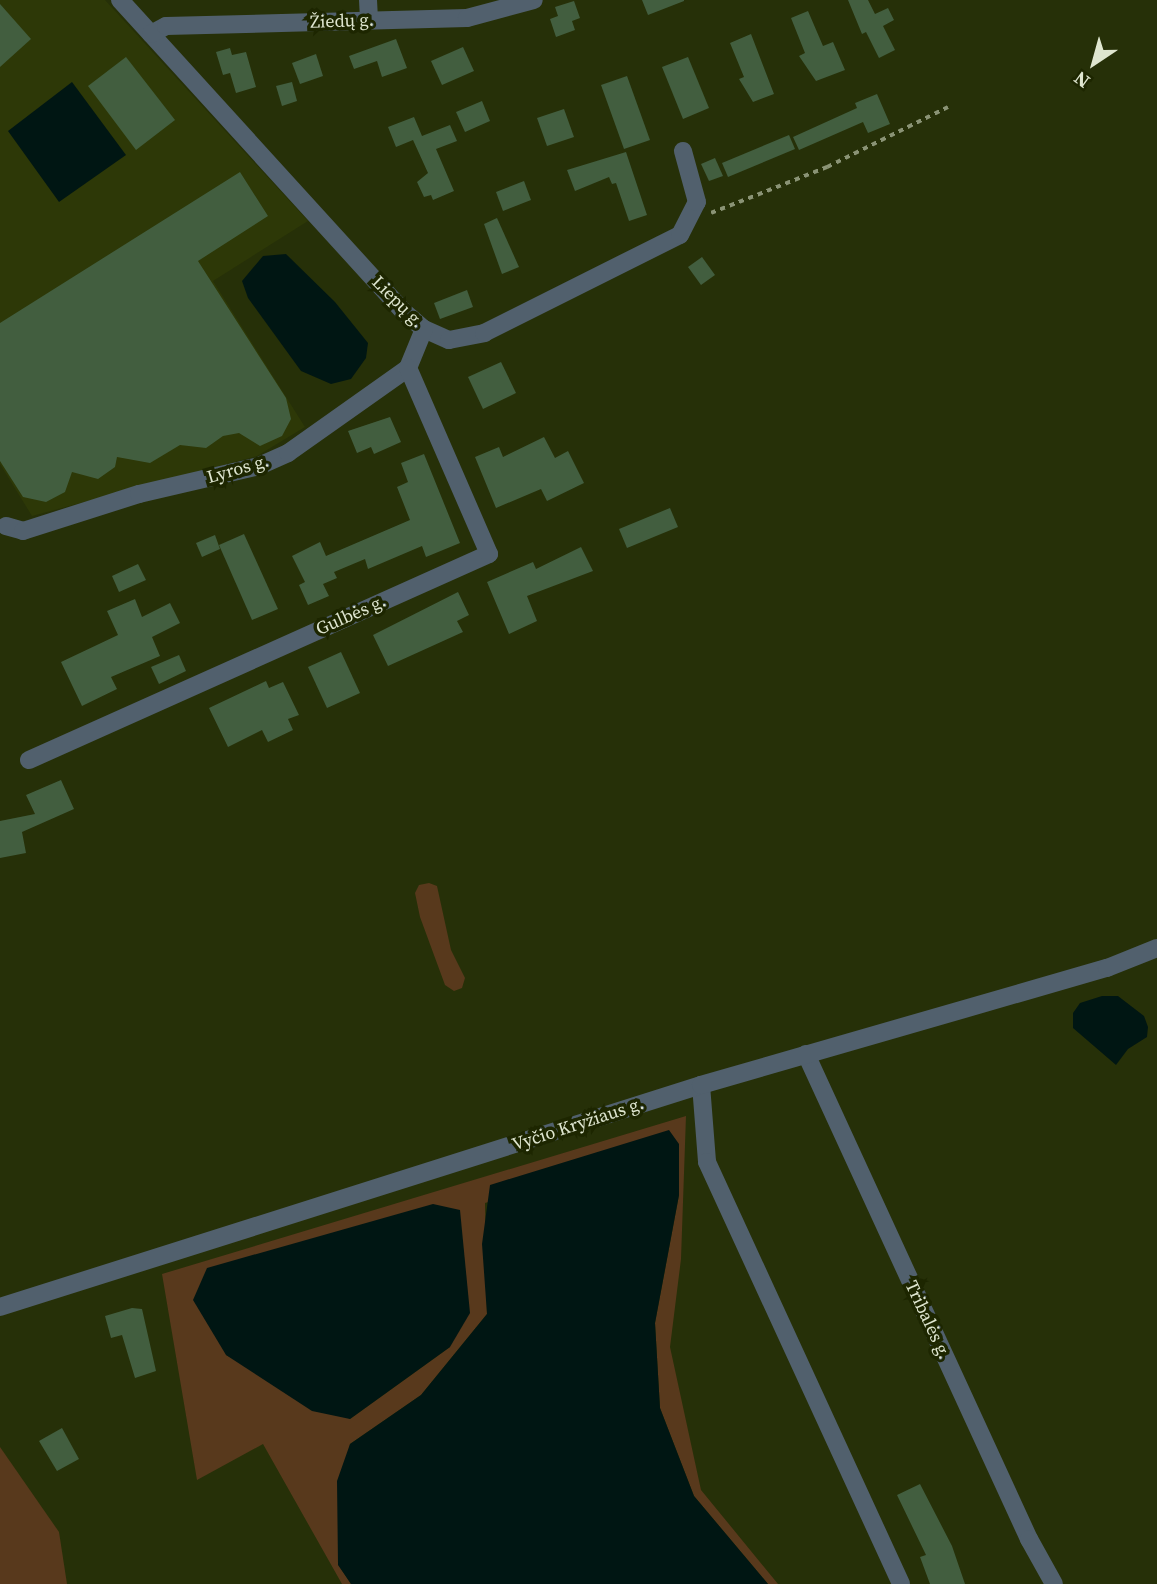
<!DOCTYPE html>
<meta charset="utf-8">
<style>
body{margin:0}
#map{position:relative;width:1157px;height:1584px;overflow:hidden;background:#263008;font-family:"Source Serif 4",serif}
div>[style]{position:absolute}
.built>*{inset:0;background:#2d3807}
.green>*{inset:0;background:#58391c}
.water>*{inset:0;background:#001613}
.building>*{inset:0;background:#425e3f}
.path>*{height:3.5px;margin-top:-1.75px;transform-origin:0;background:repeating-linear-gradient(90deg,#8a9375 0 5px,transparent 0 10px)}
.minor>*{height:18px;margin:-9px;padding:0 9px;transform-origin:9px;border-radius:9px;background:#51606d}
span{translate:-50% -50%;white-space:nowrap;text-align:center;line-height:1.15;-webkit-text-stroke:7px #1d2600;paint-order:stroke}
.street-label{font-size:18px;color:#dfe6d0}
.north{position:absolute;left:1059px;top:28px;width:70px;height:70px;-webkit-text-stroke:5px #1d2600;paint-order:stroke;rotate:216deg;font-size:19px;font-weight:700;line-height:28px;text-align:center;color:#dfe6d0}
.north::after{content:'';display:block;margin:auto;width:24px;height:32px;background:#dfe6d0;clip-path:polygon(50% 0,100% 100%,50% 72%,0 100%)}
</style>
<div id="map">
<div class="built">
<div style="clip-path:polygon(0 0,105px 0,308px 221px,213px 281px,305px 427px,257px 456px,32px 516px,0 464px)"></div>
</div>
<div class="green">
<div style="clip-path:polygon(429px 883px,437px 886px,451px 950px,465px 978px,462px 988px,454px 991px,445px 985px,420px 917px,415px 893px,419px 885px)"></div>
<div style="clip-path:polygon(evenodd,686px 1116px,681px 1259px,670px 1347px,701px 1490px,778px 1584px,768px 1584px,694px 1496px,660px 1408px,655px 1323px,679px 1195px,679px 1144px,485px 1203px,487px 1314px,421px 1395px,350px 1444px,338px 1564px,351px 1584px,342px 1584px,263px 1444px,197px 1480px,162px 1274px,686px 1116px,450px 1347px,350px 1419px,226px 1355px,450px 1347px)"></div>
<div style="clip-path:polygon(0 1447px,59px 1532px,67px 1584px,0 1584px)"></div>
</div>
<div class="water">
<div style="clip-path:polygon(72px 82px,126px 155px,59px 202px,8px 131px)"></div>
<div style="clip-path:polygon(286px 254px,335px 302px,368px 343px,366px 358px,351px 379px,331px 384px,301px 371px,248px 298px,242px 281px,263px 256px)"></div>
<div style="clip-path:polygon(1102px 996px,1118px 996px,1144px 1016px,1148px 1027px,1147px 1037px,1128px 1049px,1116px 1065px,1073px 1028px,1073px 1013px,1080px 1003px)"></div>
<div style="clip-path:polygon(669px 1130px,679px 1144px,679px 1195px,655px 1323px,660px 1408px,694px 1496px,768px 1584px,351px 1584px,338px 1565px,337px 1481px,350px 1444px,421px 1395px,487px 1314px,482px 1244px,490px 1185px)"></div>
<div style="clip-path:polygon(433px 1204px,460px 1210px,470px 1313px,450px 1347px,350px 1419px,312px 1411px,226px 1355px,193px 1300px,207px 1268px)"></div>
</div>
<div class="building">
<div style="clip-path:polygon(642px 0,684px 0,684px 1px,648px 15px)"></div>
<div style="clip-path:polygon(848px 0,868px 0,875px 14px,888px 8px,894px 20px,883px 26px,895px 50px,879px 58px,866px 32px,862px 34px)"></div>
<div style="clip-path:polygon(574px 1px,580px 18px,572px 21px,575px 30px,556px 37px,550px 19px,558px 16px,555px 7px)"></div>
<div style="clip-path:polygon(0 4px,31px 39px,0 67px)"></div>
<div style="clip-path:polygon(808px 11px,823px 46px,833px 42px,845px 70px,816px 81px,799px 56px,805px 53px,791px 18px)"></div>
<div style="clip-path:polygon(751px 34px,774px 94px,753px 102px,739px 79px,744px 77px,730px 43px)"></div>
<div style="clip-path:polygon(396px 39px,407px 68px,382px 77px,377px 61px,354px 69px,349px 56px)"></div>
<div style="clip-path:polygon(463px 47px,474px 71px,442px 85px,431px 61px)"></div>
<div style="clip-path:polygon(230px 48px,232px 55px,246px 52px,256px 87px,236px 93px,230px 73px,223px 75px,216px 52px)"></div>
<div style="clip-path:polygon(316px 54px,323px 76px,300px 84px,292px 63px)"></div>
<div style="clip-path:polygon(126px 57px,175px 120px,136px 150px,88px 86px)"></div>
<div style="clip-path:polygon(688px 57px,709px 108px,683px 119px,662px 67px)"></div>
<div style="clip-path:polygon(627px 76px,650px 140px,624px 149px,601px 85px)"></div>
<div style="clip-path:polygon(292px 82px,297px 101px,282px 106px,276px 86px)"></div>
<div style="clip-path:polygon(877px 94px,890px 124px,868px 133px,863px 122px,799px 150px,793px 137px,857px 108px,855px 103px)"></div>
<div style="clip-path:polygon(482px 101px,490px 121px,465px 132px,456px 112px)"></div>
<div style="clip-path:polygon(564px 109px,574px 137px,547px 146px,537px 118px)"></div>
<div style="clip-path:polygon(414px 117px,422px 136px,450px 125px,457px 141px,436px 149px,454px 191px,433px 200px,431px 195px,424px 197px,417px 182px,428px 173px,413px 140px,396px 147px,388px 127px)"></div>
<div style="clip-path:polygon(789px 135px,795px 149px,728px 177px,722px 163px)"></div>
<div style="clip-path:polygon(626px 152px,647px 215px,629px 221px,616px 183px,612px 184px,609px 177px,575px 191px,567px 170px)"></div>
<div style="clip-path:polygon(715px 158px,723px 176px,709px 181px,701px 164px)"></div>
<div style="clip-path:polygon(240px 172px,268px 216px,198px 261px,286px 398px,291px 419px,282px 436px,260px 446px,239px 433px,223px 436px,206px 448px,180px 445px,150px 463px,117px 457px,115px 467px,98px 479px,72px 472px,65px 492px,46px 502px,23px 497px,0 461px,0 323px)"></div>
<div style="clip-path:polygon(524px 181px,531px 200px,503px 211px,496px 192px)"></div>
<div style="clip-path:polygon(497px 218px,519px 267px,502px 274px,484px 224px)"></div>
<div style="clip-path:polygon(702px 257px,715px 275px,701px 285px,688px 267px)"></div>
<div style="clip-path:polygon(467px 290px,473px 307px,440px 319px,434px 303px)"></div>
<div style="clip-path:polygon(501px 362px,516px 393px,483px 409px,468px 377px)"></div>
<div style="clip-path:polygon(390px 417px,401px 442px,374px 454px,371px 447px,357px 453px,348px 431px)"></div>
<div style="clip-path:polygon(544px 437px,555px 458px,568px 451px,584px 483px,547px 501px,541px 489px,496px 508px,475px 457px,499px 447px,503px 457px)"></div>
<div style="clip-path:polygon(424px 454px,460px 543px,426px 557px,422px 546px,368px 569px,365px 559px,334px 572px,337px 578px,323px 584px,329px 596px,308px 605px,299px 585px,305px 582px,292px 556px,320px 542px,326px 556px,410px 520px,397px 487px,408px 482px,401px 463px)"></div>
<div style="clip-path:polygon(670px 508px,678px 527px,627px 548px,619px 529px)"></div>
<div style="clip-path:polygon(244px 534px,278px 609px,252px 620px,219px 545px)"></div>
<div style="clip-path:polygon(215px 535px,220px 549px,202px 557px,196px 543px)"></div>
<div style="clip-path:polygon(581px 547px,593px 571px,527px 596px,537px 621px,509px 634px,487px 582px,533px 562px,536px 569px)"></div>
<div style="clip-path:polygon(138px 564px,146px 580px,119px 592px,112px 576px)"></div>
<div style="clip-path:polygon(458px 592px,469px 615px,457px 621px,463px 632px,388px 666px,373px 635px)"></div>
<div style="clip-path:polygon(135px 599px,142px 617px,170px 603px,180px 623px,152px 637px,160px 656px,111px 677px,117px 689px,82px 706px,61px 662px,118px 635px,107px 611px)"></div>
<div style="clip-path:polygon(341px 652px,360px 693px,327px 708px,308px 667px)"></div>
<div style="clip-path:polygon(179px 655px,186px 671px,159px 684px,151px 667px)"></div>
<div style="clip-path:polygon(266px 681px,269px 688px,283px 682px,299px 715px,288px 719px,293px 730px,268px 742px,262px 730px,228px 747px,209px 708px)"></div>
<div style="clip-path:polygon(61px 780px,74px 809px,22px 832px,26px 853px,0 858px,0 821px,35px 814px,26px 795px)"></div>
<div style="clip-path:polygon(132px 1308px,142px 1309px,156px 1371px,135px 1378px,122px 1335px,111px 1338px,105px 1316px)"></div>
<div style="clip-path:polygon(62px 1428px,79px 1459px,57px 1471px,39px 1441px)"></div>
<div style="clip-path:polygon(920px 1484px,952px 1546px,965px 1584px,930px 1584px,920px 1557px,926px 1555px,897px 1495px)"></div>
</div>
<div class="path">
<div style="left:711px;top:213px;width:125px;rotate:-21.6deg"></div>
<div style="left:827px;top:167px;width:135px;rotate:-26.4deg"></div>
</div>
<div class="minor">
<div style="left:120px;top:0;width:420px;rotate:47.7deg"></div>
<div style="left:403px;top:311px;width:28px;rotate:41deg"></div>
<div style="left:424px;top:329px;width:27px;rotate:24deg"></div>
<div style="left:449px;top:340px;width:36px;rotate:-11deg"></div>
<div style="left:484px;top:333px;width:219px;rotate:-26.6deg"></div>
<div style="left:680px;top:235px;width:37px;rotate:-63deg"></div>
<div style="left:697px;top:202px;width:53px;rotate:-105.4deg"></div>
<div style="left:368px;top:0;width:20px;rotate:87deg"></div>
<div style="left:151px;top:34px;width:17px;rotate:-28deg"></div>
<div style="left:166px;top:26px;width:301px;rotate:-1.5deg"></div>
<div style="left:467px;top:18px;width:69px;rotate:-15deg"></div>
<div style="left:6px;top:526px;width:18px;rotate:16deg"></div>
<div style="left:23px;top:531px;width:122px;rotate:-17.7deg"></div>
<div style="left:139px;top:494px;width:123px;rotate:-13.1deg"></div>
<div style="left:259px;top:466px;width:32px;rotate:-24deg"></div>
<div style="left:288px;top:453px;width:147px;rotate:-35.3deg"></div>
<div style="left:408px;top:368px;width:42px;rotate:-67.7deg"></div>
<div style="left:29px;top:760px;width:504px;rotate:-24.12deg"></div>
<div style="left:489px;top:554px;width:203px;rotate:-113.5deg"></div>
<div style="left:806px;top:1054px;width:534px;rotate:65.31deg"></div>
<div style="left:1029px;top:1539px;width:51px;rotate:60.9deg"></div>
<div style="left:701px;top:1085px;width:77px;rotate:85.5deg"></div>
<div style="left:707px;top:1162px;width:464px;rotate:65.3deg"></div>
<div style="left:0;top:1307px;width:735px;rotate:-17.57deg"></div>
<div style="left:701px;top:1085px;width:423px;rotate:-16.1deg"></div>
<div style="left:1107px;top:968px;width:54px;rotate:-21.8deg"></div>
</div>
<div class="street-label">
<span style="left:342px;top:21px;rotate:-2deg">Žiedų g.</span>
<span style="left:398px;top:302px;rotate:45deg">Liepų g.</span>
<span style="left:238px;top:469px;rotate:-16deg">Lyros g.</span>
<span style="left:351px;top:615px;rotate:-24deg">Gulbės g.</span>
<span style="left:578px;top:1124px;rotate:-18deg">Vyčio Kryžiaus g.</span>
<span style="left:928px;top:1320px;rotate:65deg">Tribalės g.</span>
</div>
<div class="north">N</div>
</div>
